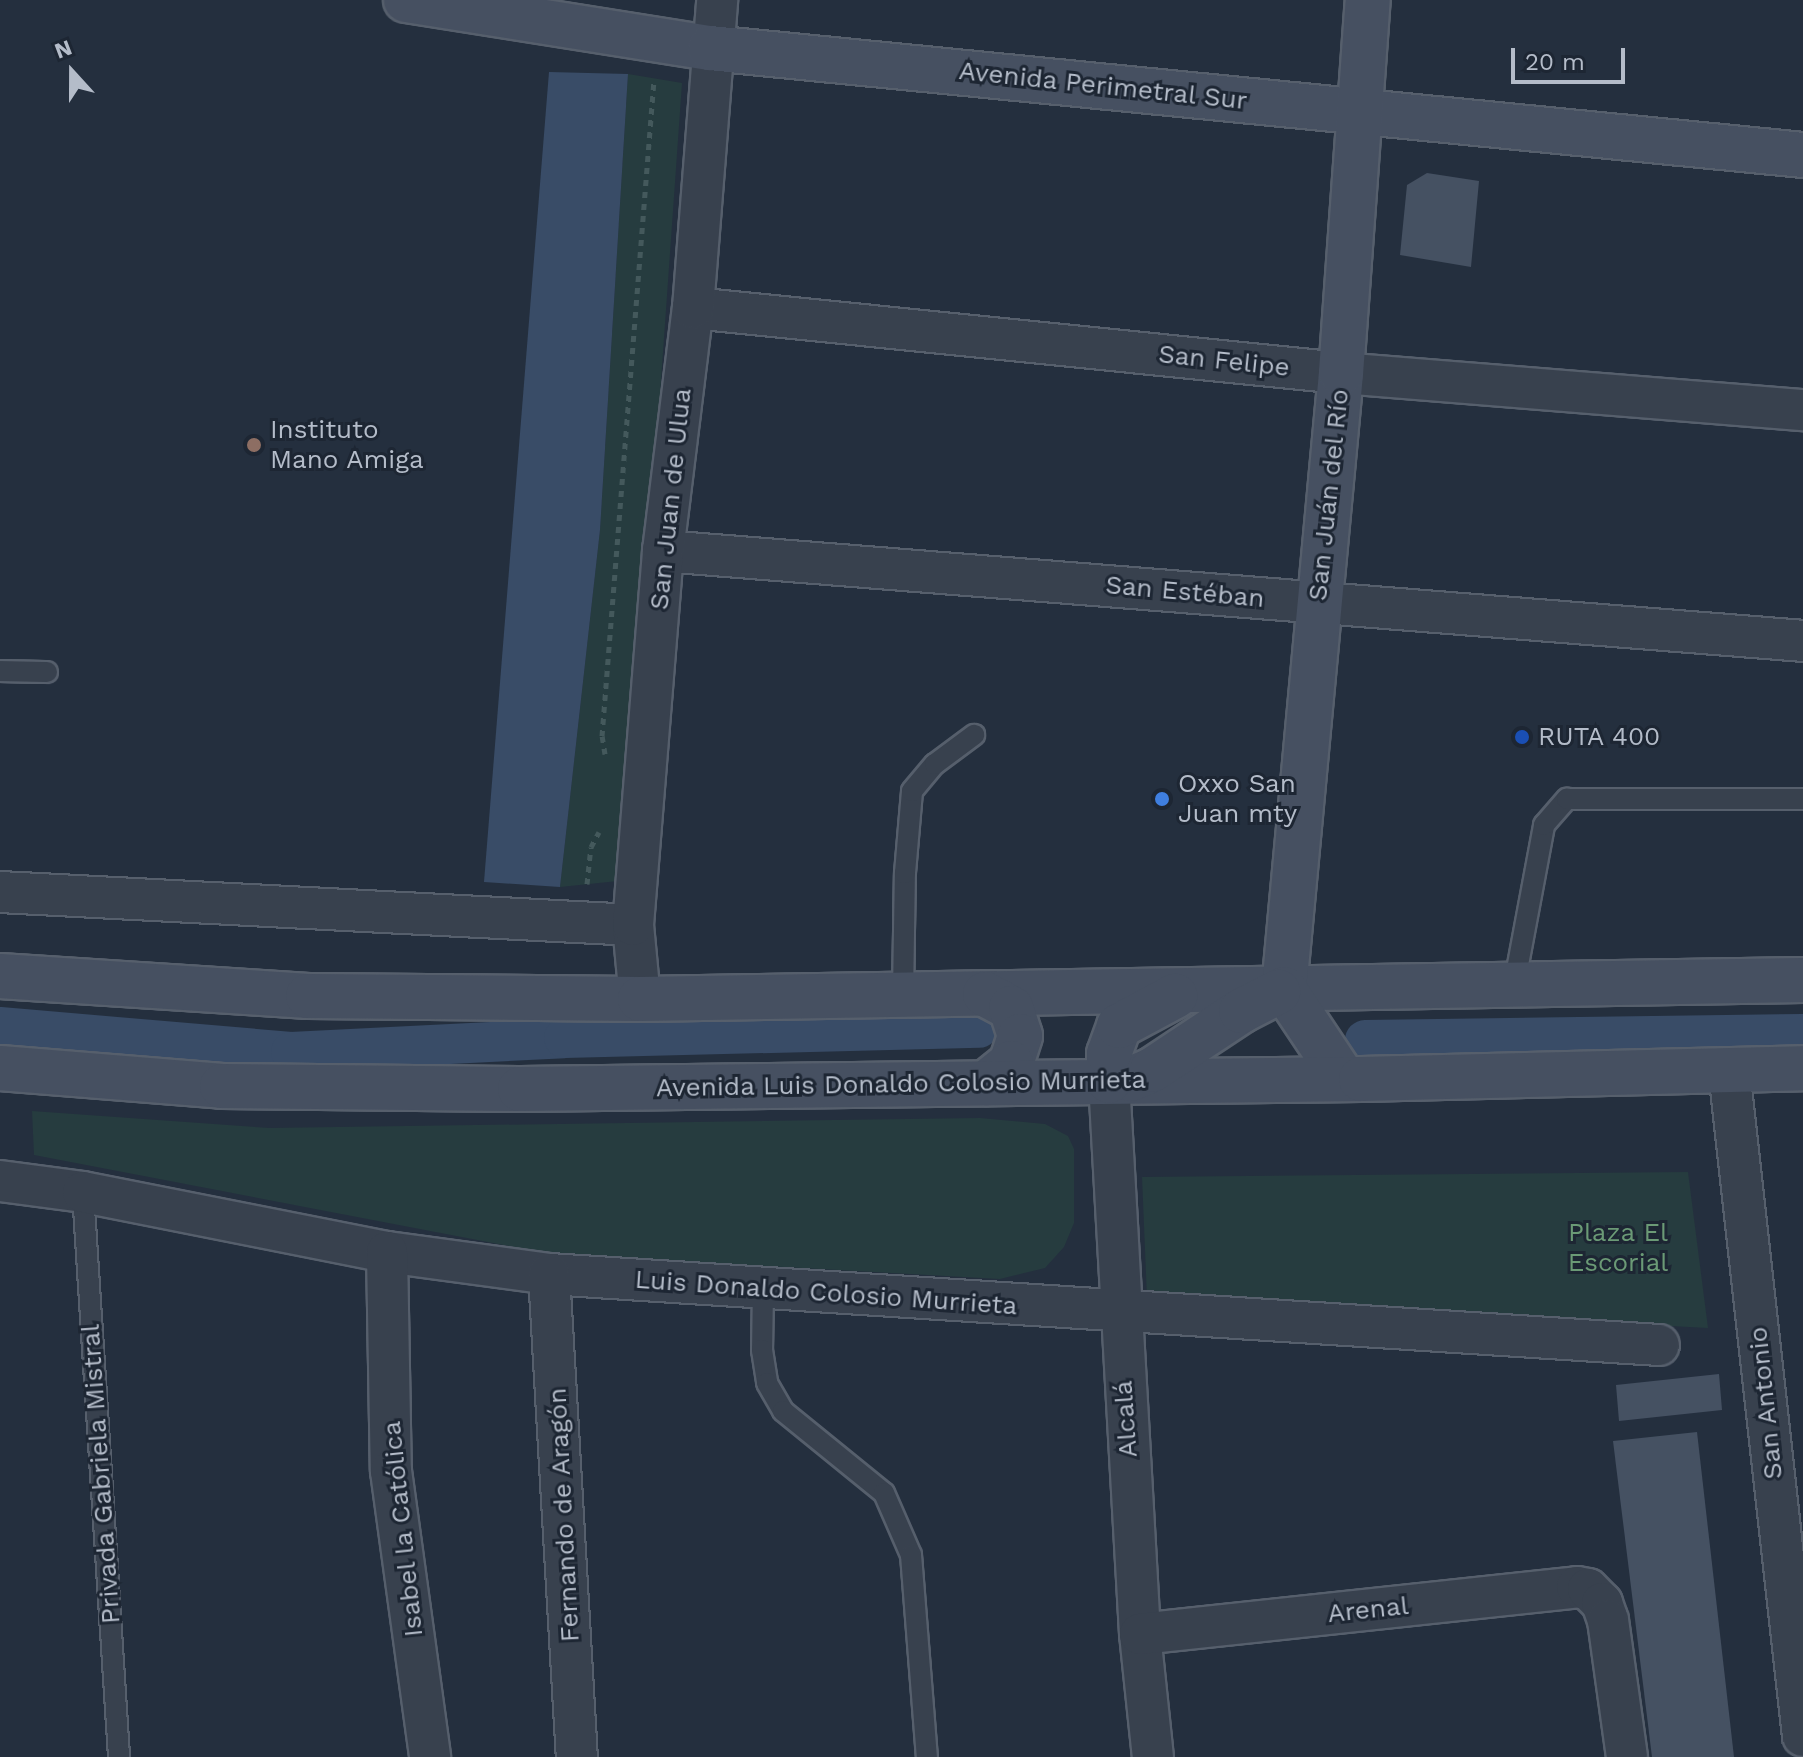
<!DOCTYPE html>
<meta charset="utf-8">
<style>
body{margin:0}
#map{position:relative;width:1803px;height:1757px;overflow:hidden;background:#242f3e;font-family:"Work Sans",sans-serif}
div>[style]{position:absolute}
.green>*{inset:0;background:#263c3f}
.water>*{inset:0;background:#394c67}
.canal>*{height:40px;margin:-20px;padding:0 20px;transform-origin:20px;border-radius:20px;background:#394c67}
.building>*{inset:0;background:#455162}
.path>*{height:5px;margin-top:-2.5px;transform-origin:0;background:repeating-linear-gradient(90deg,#44595c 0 6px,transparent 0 12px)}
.roads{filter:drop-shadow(2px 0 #565f6c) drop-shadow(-2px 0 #565f6c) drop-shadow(0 2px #565f6c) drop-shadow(0 -2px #565f6c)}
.lane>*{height:20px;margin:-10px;padding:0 10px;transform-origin:10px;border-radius:10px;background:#38414e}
.street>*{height:40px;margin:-20px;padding:0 20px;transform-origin:20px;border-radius:20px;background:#38414e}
.secondary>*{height:44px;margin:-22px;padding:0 22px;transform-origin:22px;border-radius:22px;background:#465061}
.dots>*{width:22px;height:22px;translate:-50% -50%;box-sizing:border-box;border:4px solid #1d2633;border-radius:50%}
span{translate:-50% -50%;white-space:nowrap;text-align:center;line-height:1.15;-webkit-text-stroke:6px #1d2633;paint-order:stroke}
.street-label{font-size:26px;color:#b4bcc9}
.poi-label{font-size:26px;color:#b4bcc9}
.left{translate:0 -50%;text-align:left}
.park-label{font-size:26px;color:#6b9a76}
.north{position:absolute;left:32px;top:32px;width:80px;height:80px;-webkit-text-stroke:6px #1d2633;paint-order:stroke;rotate:339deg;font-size:22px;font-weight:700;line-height:32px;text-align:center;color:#b4bcc9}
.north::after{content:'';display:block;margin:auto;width:28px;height:36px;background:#b4bcc9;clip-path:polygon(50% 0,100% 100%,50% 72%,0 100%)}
.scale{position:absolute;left:1511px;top:48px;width:114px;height:36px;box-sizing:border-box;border:4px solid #b4bcc9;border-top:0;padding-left:10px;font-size:24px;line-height:28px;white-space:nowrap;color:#b4bcc9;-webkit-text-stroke:6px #1d2633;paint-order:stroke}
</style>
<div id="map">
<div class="green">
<div style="clip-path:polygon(628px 74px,682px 83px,640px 678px,618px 881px,560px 887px,600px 530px)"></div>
<div style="clip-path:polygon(32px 1111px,269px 1128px,980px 1118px,1045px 1124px,1068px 1136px,1074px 1149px,1074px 1223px,1064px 1247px,1045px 1268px,1000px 1279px,550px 1254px,34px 1155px)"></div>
<div style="clip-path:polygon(1688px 1172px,1708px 1328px,1147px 1298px,1142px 1177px)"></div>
</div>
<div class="water">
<div style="clip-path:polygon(549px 72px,628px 74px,600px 530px,560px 887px,484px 882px)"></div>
</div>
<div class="canal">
<div style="left:0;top:1027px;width:292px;rotate:4.9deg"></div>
<div style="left:291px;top:1052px;width:273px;rotate:-2.9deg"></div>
<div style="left:564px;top:1038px;width:415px;rotate:-1.4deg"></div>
<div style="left:1365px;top:1040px;width:438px;rotate:-0.8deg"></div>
</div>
<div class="building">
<div style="clip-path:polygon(1427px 173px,1479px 181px,1471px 267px,1400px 255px,1407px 185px)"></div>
<div style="clip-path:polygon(1719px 1374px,1722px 1410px,1619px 1421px,1616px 1385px)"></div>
<div style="clip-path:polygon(1697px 1432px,1734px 1757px,1652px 1757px,1613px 1441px)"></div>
</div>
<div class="path">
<div style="left:605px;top:754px;width:18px;rotate:-99deg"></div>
<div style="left:602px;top:736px;width:659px;rotate:-85.47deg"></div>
<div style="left:587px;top:884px;width:37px;rotate:-84deg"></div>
<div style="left:591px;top:847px;width:17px;rotate:-62deg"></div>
</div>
<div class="roads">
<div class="lane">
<div style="left:0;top:671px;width:47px;rotate:1.2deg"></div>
<div style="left:1514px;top:986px;width:164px;rotate:-79.4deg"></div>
<div style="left:1544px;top:825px;width:35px;rotate:-49deg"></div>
<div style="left:1567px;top:799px;width:236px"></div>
<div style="left:903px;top:995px;width:122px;rotate:-89.1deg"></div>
<div style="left:905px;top:873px;width:82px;rotate:-85.1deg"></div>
<div style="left:912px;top:791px;width:35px;rotate:-50deg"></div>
<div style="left:935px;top:764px;width:49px;rotate:-36.6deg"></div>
<div style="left:83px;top:1192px;width:566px;rotate:86.35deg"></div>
<div style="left:763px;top:1289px;width:61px;rotate:90.9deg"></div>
<div style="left:762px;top:1350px;width:33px;rotate:81deg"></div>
<div style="left:767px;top:1383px;width:32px;rotate:60deg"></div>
<div style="left:783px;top:1411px;width:130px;rotate:39.1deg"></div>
<div style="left:884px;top:1493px;width:68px;rotate:66.5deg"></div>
<div style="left:911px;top:1555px;width:203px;rotate:85.5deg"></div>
</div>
<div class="street">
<div style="left:693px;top:308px;width:651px;rotate:5.73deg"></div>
<div style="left:1341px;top:373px;width:463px;rotate:4.6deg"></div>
<div style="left:663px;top:551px;width:1144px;rotate:4.51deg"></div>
<div style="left:0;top:892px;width:634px;rotate:2.98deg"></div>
<div style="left:640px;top:999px;width:74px;rotate:-95.4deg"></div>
<div style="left:633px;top:925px;width:375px;rotate:-85.4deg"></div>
<div style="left:663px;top:551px;width:245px;rotate:-83deg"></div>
<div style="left:693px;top:308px;width:309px;rotate:-85.5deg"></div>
<div style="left:1729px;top:1070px;width:670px;rotate:83.66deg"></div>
<div style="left:1109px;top:1081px;width:554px;rotate:86.79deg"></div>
<div style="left:1140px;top:1634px;width:124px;rotate:84deg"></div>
<div style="left:0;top:1181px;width:84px;rotate:7.5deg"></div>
<div style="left:83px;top:1192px;width:310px;rotate:11.2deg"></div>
<div style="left:387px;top:1252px;width:163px;rotate:7.7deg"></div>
<div style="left:549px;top:1274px;width:1112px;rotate:3.66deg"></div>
<div style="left:387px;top:1252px;width:219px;rotate:89deg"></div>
<div style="left:391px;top:1471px;width:289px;rotate:82.2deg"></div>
<div style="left:549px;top:1274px;width:484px;rotate:86.7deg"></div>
<div style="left:1140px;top:1634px;width:440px;rotate:-6.1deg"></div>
<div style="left:1577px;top:1587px;width:11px;rotate:10deg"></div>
<div style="left:1588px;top:1589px;width:20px;rotate:45deg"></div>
<div style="left:1602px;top:1603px;width:18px;rotate:71deg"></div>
<div style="left:1608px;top:1620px;width:138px;rotate:82.1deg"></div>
</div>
<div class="secondary">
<div style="left:406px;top:0;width:308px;rotate:9deg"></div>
<div style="left:710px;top:48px;width:1098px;rotate:5.59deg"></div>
<div style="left:0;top:976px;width:309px;rotate:3.7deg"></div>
<div style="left:308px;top:996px;width:332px;rotate:0.5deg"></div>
<div style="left:640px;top:999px;width:1163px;rotate:-0.94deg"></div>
<div style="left:1284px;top:989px;width:619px;rotate:-84.71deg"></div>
<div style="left:1341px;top:373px;width:374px;rotate:-85.9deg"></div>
<div style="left:1284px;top:989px;width:108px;rotate:56.3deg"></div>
<div style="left:985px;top:994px;width:30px;rotate:28deg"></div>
<div style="left:1011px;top:1008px;width:29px;rotate:72deg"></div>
<div style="left:1020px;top:1036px;width:28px;rotate:108deg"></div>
<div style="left:1011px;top:1063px;width:32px;rotate:141deg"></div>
<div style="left:0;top:1068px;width:223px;rotate:4.6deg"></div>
<div style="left:222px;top:1086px;width:298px;rotate:0.6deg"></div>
<div style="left:520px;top:1089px;width:841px;rotate:-0.68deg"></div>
<div style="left:1361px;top:1079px;width:442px;rotate:-1.4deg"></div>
<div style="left:1131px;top:1079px;width:23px;rotate:-23deg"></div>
<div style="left:1152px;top:1070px;width:107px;rotate:-33.5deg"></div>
<div style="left:1241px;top:1011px;width:42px;rotate:-27.2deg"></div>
<div style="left:1109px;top:1081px;width:27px;rotate:-90deg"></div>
<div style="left:1109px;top:1054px;width:30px;rotate:-70deg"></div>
<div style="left:1119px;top:1026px;width:64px;rotate:-28.2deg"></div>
</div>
</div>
<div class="dots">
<div style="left:254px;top:445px;background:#8d6e63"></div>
<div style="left:1522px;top:737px;background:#1a4fb4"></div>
<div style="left:1162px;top:799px;background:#3f7fe0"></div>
</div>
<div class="street-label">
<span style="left:1103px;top:86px;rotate:6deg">Avenida Perimetral Sur</span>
<span style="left:1224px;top:361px;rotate:6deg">San Felipe</span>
<span style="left:1329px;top:495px;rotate:-84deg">San Juán del Río</span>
<span style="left:671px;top:499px;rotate:-84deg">San Juan de Ulua</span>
<span style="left:1185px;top:592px;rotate:5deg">San Estéban</span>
<span style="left:901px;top:1084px;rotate:-1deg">Avenida Luis Donaldo Colosio Murrieta</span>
<span style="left:826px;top:1293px;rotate:4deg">Luis Donaldo Colosio Murrieta</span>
<span style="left:1766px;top:1403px;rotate:-96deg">San Antonio</span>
<span style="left:1126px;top:1419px;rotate:-94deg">Alcalá</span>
<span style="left:101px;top:1474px;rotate:-94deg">Privada Gabriela Mistral</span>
<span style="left:564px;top:1515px;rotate:-93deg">Fernando de Aragón</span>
<span style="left:403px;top:1529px;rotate:-96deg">Isabel la Católica</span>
<span style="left:1368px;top:1610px;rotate:-6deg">Arenal</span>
</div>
<div class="poi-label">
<span class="left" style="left:270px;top:445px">Instituto<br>Mano Amiga</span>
<span class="left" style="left:1538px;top:737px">RUTA 400</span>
<span class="left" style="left:1178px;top:799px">Oxxo San<br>Juan mty</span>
</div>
<div class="park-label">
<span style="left:1618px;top:1248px">Plaza El<br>Escorial</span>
</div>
<div class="north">N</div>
<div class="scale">20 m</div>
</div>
